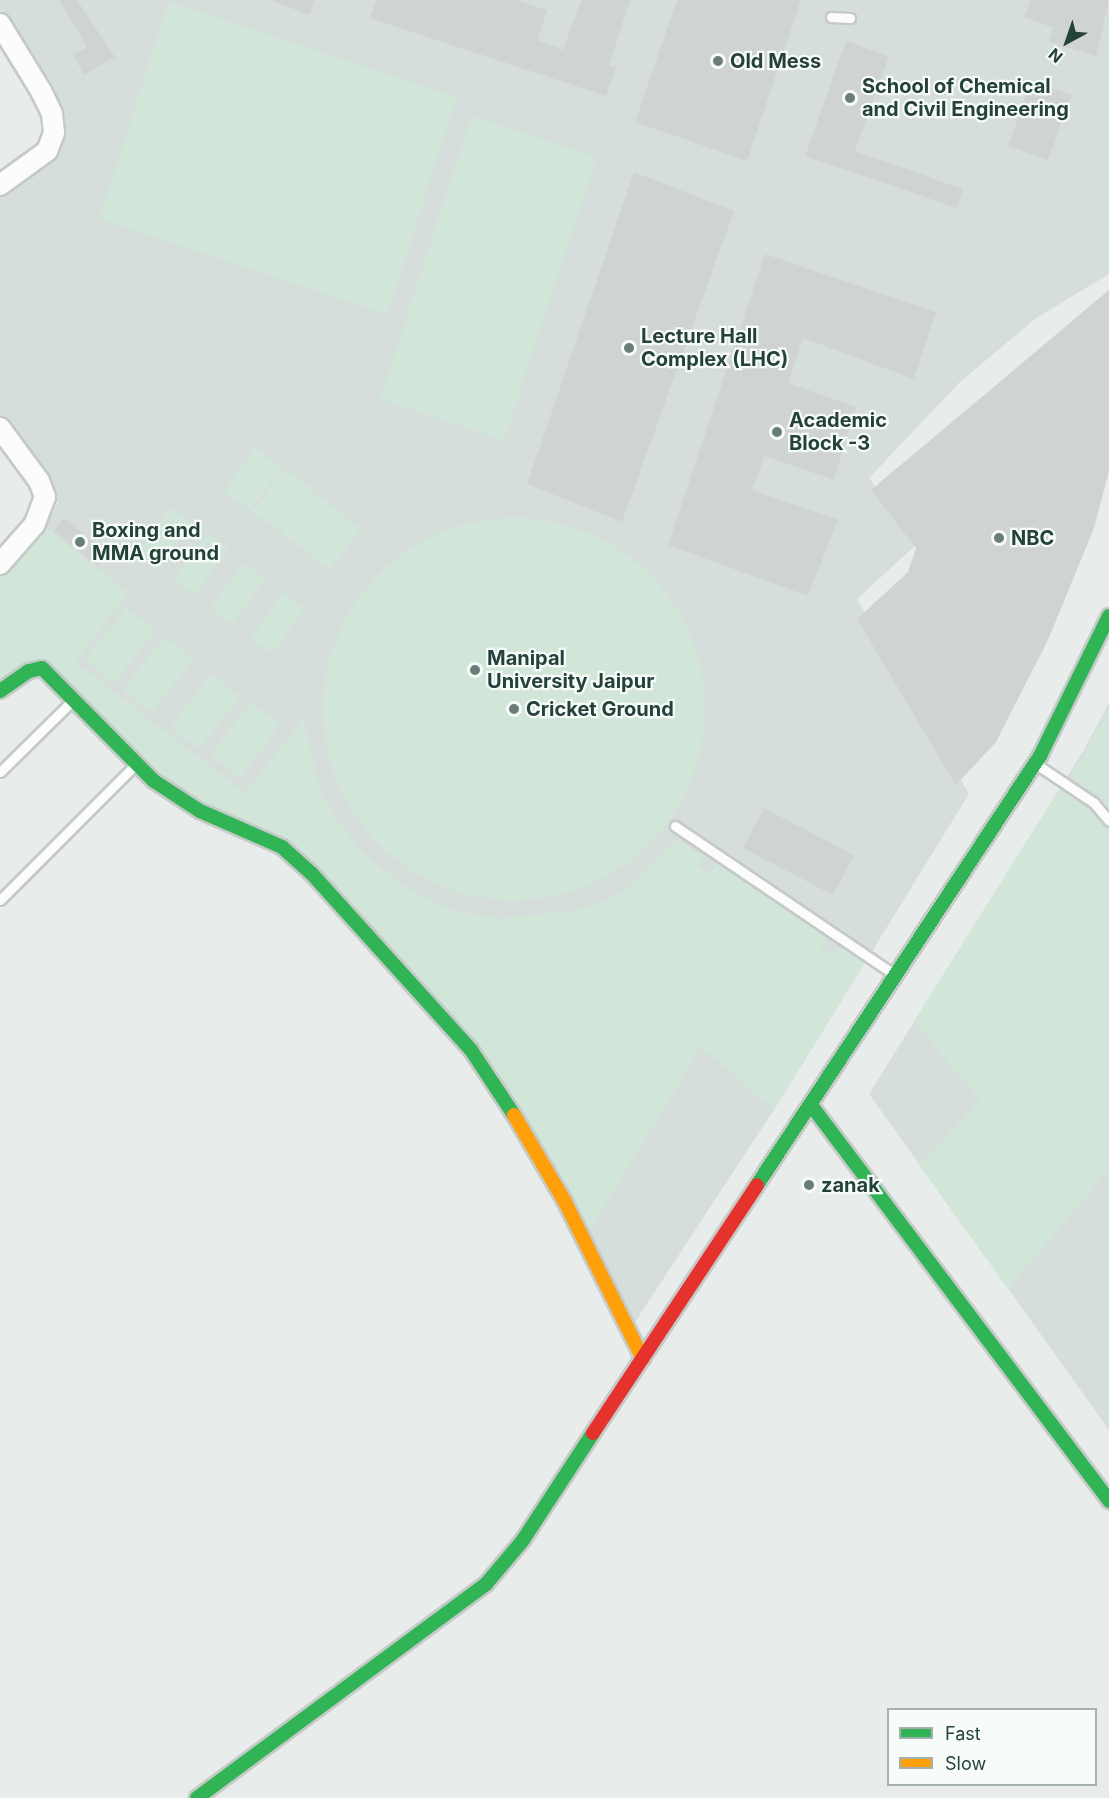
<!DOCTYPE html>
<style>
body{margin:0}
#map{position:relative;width:1109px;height:1798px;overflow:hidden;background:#e8edeb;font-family:Inter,sans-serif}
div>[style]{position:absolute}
.built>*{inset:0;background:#d6dedb}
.green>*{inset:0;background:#d1e6d8}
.round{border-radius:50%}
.building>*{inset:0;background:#cfd4d2}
.roads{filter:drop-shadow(2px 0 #c5cac8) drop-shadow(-2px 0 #c5cac8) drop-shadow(0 2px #c5cac8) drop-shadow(0 -2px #c5cac8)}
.lane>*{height:9px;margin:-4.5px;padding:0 4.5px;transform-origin:4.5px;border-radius:4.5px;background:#fcfcfc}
.street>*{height:20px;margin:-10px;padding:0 10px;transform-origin:10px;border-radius:10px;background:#fcfcfc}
.fast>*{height:14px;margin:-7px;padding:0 7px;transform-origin:7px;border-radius:7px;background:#30b455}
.slow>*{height:14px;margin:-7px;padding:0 7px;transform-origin:7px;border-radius:7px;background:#ff9f0a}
.jam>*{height:14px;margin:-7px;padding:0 7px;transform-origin:7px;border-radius:7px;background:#e5322d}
.dots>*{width:16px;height:16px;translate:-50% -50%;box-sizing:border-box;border:3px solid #f7fbf9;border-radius:50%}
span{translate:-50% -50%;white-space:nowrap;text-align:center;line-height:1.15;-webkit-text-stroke:4.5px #f7fbf9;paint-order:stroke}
.poi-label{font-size:20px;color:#24423a;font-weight:700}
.left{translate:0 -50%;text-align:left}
.legend{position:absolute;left:887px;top:1708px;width:210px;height:78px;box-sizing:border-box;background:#f7fbf9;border:2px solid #a3b1ad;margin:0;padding:8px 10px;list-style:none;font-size:18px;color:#24423a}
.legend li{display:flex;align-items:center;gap:12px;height:30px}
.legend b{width:30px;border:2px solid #a3b1ad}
.north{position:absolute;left:1037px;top:12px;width:60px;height:60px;-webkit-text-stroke:4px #f7fbf9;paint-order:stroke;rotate:220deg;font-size:16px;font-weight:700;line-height:24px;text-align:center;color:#24423a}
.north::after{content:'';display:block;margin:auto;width:21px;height:27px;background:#24423a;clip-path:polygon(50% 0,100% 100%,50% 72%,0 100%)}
</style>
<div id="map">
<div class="built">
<div style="clip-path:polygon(0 0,1109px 0,1109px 274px,1035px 319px,959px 383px,869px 478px,917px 544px,857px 599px,969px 794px,781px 1099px,635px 1322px,533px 1136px,293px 846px,177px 789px,0 578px,58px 503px,0 421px,0 192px,56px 154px,64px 121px,0 10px)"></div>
<div style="clip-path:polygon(1109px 703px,1109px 1430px,869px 1094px,1085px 748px)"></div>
</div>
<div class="green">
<div style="clip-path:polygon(169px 2px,457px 97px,387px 314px,99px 219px)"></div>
<div style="clip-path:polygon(472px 116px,597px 157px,504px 440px,380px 399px)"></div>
<div style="clip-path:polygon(255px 448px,281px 468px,250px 510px,224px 491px)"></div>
<div style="clip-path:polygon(284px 469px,311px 488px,279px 531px,253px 512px)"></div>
<div style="clip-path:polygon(312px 491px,361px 528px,330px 569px,281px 532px)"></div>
<div style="clip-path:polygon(170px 508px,191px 523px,158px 569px,137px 553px)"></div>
<div class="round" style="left:323px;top:518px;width:382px;height:382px"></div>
<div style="clip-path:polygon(42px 525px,128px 592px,75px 662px,245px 793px,304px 719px,320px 793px,331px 811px,356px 845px,382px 870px,419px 895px,455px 911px,499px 919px,572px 911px,607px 900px,634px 884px,677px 839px,704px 856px,697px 866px,710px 875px,717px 864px,827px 936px,820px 947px,832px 956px,840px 945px,865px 962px,774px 1109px,701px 1047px,588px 1234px,533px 1136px,293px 846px,177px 789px,42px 661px,0 689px,0 578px)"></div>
<div style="clip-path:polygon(207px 534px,228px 549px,195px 595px,174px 579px)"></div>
<div style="clip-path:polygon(243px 563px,265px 578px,232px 624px,211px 608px)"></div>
<div style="clip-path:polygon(283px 593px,305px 608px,272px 654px,251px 638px)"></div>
<div style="clip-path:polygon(126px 608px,155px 630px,114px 683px,85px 660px)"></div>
<div style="clip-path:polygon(164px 637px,193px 659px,152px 712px,123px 690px)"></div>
<div style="clip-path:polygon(212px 674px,240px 696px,199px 749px,171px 727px)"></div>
<div style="clip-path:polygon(251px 702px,280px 725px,239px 778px,210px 755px)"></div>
<div style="clip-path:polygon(1109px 709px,1109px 810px,1099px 795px,1071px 777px)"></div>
<div style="clip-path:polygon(1060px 788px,1096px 815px,1109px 835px,1109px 1169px,1008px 1289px,919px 1165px,980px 1100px,914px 1021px)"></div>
</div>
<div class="building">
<div style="clip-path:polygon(59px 0,77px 0,115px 57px,84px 75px,73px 55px,87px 47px)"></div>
<div style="clip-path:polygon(271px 0,314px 0,309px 15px)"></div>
<div style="clip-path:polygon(376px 0,516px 0,547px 10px,538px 40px,563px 50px,581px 0,630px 0,609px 65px,616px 67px,606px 96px,370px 18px)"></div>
<div style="clip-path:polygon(677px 0,801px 0,747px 161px,635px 122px)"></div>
<div style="clip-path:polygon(1031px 0,1109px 0,1096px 56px,1049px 42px,1054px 28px,1024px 17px)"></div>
<div style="clip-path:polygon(846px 41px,889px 56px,855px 151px,963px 189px,957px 208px,805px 156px)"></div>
<div style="clip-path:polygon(1031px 81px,1072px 95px,1048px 160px,1008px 146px)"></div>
<div style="clip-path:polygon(634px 172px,734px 211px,622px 522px,527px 484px)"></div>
<div style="clip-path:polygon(765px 254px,936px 312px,914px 379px,803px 338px,788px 383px,856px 407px,834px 480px,765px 456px,752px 490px,838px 520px,808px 596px,668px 545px)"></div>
<div style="clip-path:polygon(1109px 290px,1109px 471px,1094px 528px,1048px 640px,996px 742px,956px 785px,857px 619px,908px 572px,916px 548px,871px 490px)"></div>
<div style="clip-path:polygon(64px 518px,107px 552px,97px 565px,53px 531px)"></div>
<div style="clip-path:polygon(764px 808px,854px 855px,833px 895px,743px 848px)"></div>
</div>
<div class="roads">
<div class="lane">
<div style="left:831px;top:17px;width:19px;rotate:3deg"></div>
<div style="left:1036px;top:764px;width:70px;rotate:33.9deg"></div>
<div style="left:1094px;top:803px;width:23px;rotate:50deg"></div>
<div style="left:0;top:772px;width:100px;rotate:-44.6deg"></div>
<div style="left:675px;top:826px;width:264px;rotate:34.1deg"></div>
<div style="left:0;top:900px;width:190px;rotate:-45deg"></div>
</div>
<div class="street">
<div style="left:0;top:24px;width:79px;rotate:58.5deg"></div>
<div style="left:41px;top:91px;width:25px;rotate:64deg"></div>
<div style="left:52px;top:114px;width:19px;rotate:84deg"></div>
<div style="left:54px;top:133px;width:19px;rotate:111deg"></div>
<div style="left:47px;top:151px;width:58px;rotate:144.1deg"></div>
<div style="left:0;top:428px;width:66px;rotate:53.7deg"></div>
<div style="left:39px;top:481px;width:17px;rotate:69deg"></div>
<div style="left:45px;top:497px;width:30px;rotate:111deg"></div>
<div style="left:34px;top:525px;width:52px;rotate:131.1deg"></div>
</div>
<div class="fast">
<div style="left:0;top:691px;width:35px;rotate:-35deg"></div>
<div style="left:29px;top:671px;width:13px;rotate:-13deg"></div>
<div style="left:42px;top:668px;width:159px;rotate:45.3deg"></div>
<div style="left:154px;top:781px;width:55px;rotate:33.1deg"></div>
<div style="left:200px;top:811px;width:90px;rotate:23.7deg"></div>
<div style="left:282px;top:847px;width:40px;rotate:42deg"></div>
<div style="left:312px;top:874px;width:237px;rotate:47.9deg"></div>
<div style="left:471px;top:1050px;width:78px;rotate:56.5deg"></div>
<div style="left:811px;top:1105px;width:496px;rotate:53deg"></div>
<div style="left:757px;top:1185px;width:514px;rotate:-56.59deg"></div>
<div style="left:1040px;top:756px;width:156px;rotate:-63.8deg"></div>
<div style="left:197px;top:1798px;width:360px;rotate:-36.5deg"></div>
<div style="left:486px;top:1584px;width:57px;rotate:-49.9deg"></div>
<div style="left:523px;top:1540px;width:128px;rotate:-56.8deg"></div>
</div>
<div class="slow">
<div style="left:514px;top:1115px;width:101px;rotate:59.6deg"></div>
<div style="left:565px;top:1202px;width:175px;rotate:63.6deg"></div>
</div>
<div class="jam">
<div style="left:593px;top:1433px;width:297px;rotate:-56.5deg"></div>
</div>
</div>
<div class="dots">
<div style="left:718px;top:61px;background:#697e78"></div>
<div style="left:850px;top:98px;background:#697e78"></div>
<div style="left:629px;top:348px;background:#697e78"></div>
<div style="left:777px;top:432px;background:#697e78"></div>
<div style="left:999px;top:538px;background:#697e78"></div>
<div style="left:80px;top:542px;background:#697e78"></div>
<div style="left:475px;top:670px;background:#697e78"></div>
<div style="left:514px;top:709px;background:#697e78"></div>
<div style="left:809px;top:1185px;background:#697e78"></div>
</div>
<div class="poi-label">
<span class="left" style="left:730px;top:61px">Old Mess</span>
<span class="left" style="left:862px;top:98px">School of Chemical<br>and Civil Engineering</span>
<span class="left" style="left:641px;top:348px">Lecture Hall<br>Complex (LHC)</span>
<span class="left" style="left:789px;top:432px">Academic<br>Block -3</span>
<span class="left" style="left:92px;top:542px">Boxing and<br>MMA ground</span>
<span class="left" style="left:1011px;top:538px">NBC</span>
<span class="left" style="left:487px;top:670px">Manipal<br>University Jaipur</span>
<span class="left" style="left:526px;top:709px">Cricket Ground</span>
<span class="left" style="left:821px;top:1185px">zanak</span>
</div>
<ul class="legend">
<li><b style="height:8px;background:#30b455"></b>Fast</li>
<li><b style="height:8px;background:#ff9f0a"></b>Slow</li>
</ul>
<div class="north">N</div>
</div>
